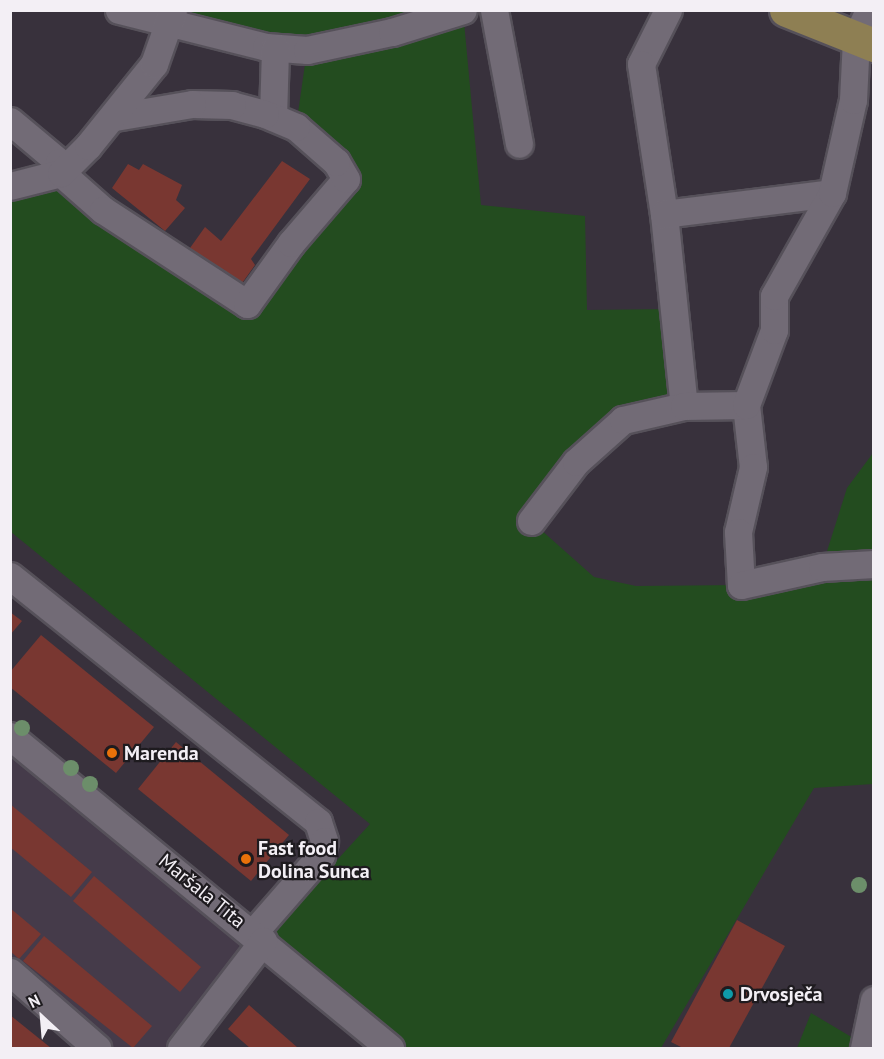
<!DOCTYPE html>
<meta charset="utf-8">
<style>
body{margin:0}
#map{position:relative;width:884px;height:1059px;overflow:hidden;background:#38313c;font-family:"PT Sans",sans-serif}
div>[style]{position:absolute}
.built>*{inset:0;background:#453b4a}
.green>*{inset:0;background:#234c1f}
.building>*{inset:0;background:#793731}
.roads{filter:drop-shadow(2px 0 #56515a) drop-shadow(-2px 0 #56515a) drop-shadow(0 2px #56515a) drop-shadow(0 -2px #56515a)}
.minor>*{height:27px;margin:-13.5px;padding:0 13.5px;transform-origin:13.5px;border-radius:13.5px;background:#726b76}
.major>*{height:33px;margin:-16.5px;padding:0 16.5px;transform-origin:16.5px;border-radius:16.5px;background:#8e7f53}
.trees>*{width:16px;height:16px;margin:-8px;border-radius:50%;background:#6c8e6a}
.dots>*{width:16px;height:16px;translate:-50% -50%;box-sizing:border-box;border:3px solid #1e1b1f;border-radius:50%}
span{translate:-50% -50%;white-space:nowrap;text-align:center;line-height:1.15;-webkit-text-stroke:4.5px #1e1b1f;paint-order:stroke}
.poi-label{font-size:20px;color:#f3eff5;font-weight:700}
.left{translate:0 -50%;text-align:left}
.street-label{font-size:20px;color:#f3eff5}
.frame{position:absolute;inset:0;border:12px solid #f3eff5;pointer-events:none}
.north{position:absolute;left:12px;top:987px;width:60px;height:60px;-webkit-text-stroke:4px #1e1b1f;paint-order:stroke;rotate:334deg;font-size:16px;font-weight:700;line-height:24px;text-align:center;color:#f3eff5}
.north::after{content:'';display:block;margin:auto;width:21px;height:27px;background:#f3eff5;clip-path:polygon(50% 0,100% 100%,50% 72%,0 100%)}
</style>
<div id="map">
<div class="built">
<div style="clip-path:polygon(10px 736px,263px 941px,181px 1048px,97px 1048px,11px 972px)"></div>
</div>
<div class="green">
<div style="clip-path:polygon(173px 11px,463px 11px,481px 205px,585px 216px,587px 310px,674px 309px,684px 406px,623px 420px,531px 521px,594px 577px,636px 586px,741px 585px,822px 567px,847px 488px,873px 453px,873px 784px,814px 788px,661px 1048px,390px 1048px,263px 941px,370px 824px,11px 532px,11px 186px,61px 173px,247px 304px,345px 179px,296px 127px,307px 50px)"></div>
<div style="clip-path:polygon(811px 1013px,870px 1048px,797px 1048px)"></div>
</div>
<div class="building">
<div style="clip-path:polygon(282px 161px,310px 179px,251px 259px,255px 265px,240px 286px,190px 248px,205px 227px,221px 241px)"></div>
<div style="clip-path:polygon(128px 164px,139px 170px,143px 164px,182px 185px,176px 200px,185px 208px,165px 231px,112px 188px)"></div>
<div style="clip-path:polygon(10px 612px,22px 621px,10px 635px)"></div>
<div style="clip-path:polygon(41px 635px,154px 727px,116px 773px,10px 687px,10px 672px)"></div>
<div style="clip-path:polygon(176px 742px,289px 835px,251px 881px,138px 789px)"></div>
<div style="clip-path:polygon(10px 804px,92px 872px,71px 897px,10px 847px)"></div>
<div style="clip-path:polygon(94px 876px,201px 967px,180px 992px,73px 901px)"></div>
<div style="clip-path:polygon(10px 908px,41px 934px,19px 959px,10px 951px)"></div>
<div style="clip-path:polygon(737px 920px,785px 946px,729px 1048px,683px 1048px,671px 1042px)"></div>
<div style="clip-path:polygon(44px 936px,152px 1026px,133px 1048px,23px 961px)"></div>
<div style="clip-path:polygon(249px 1005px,298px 1048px,250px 1048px,228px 1029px)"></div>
<div style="clip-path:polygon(10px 1015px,51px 1048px,10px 1048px)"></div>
</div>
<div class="roads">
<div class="minor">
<div style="left:119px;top:10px;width:152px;rotate:14.1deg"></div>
<div style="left:266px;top:47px;width:41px;rotate:4.2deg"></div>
<div style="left:307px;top:50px;width:87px;rotate:-12deg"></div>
<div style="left:392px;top:32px;width:74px;rotate:-17.2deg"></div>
<div style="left:494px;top:10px;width:136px;rotate:79.4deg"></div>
<div style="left:668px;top:10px;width:60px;rotate:116.6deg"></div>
<div style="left:641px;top:64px;width:152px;rotate:81.3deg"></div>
<div style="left:664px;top:214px;width:193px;rotate:84.1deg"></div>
<div style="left:273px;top:117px;width:69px;rotate:-88.3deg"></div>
<div style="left:10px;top:121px;width:64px;rotate:39.9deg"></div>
<div style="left:59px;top:162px;width:11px;rotate:80deg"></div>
<div style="left:61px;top:173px;width:56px;rotate:41.4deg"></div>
<div style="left:103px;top:210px;width:172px;rotate:33.1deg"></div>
<div style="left:247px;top:304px;width:75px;rotate:-54.2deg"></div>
<div style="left:291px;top:243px;width:84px;rotate:-49.3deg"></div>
<div style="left:346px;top:179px;width:20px;rotate:-120deg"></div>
<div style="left:336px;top:162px;width:53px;rotate:-138.8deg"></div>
<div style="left:296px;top:127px;width:34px;rotate:-157deg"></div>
<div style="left:265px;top:114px;width:34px;rotate:-165deg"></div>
<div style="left:232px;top:105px;width:40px;rotate:-178.6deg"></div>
<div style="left:192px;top:104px;width:78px;rotate:170.4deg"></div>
<div style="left:10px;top:186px;width:53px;rotate:-14.3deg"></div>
<div style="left:61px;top:173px;width:38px;rotate:-45deg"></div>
<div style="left:88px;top:146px;width:105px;rotate:-51.2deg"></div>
<div style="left:154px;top:64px;width:57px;rotate:-70.6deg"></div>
<div style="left:664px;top:214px;width:169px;rotate:-7.1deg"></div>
<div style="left:746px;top:405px;width:62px;rotate:83.6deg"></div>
<div style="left:753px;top:467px;width:67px;rotate:103deg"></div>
<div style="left:738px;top:532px;width:53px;rotate:86.8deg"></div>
<div style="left:741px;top:585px;width:83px;rotate:-12.5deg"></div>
<div style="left:822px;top:567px;width:52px;rotate:-3.3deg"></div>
<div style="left:531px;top:521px;width:74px;rotate:-52.7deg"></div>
<div style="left:576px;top:462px;width:63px;rotate:-41.8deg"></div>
<div style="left:623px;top:420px;width:63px;rotate:-12.9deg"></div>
<div style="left:684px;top:406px;width:62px;rotate:-0.9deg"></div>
<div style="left:746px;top:405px;width:80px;rotate:-69.5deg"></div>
<div style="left:774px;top:330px;width:34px;rotate:-90deg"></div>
<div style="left:774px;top:296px;width:118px;rotate:-60.6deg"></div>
<div style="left:832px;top:193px;width:95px;rotate:-77.3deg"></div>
<div style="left:853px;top:100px;width:62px;rotate:-87.2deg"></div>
<div style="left:856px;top:38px;width:31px;rotate:-65deg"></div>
<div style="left:10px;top:576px;width:394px;rotate:38.6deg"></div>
<div style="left:318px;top:822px;width:20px;rotate:72deg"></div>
<div style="left:324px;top:841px;width:14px;rotate:102deg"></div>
<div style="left:321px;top:855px;width:103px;rotate:131.1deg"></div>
<div style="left:10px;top:736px;width:492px;rotate:39.4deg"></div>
<div style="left:10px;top:972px;width:116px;rotate:41.1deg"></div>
<div style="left:181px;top:1048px;width:135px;rotate:-52.5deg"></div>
<div style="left:864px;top:1048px;width:49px;rotate:-78.2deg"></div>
</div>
<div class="major">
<div style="left:786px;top:10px;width:95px;rotate:21.7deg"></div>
</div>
</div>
<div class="trees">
<div style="left:22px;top:728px"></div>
<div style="left:71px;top:768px"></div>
<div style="left:90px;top:784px"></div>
<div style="left:859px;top:885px"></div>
</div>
<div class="dots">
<div style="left:112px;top:753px;background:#e8710a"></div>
<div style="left:246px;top:859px;background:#e8710a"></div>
<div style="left:728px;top:994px;background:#0f9aa8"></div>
</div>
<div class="poi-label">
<span class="left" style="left:124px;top:753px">Marenda</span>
<span class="left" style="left:258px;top:860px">Fast food<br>Dolina Sunca</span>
<span class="left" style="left:740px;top:994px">Drvosječa</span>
</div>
<div class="street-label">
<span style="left:202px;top:891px;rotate:39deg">Maršala Tita</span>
</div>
<div class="frame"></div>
<div class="north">N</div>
</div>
